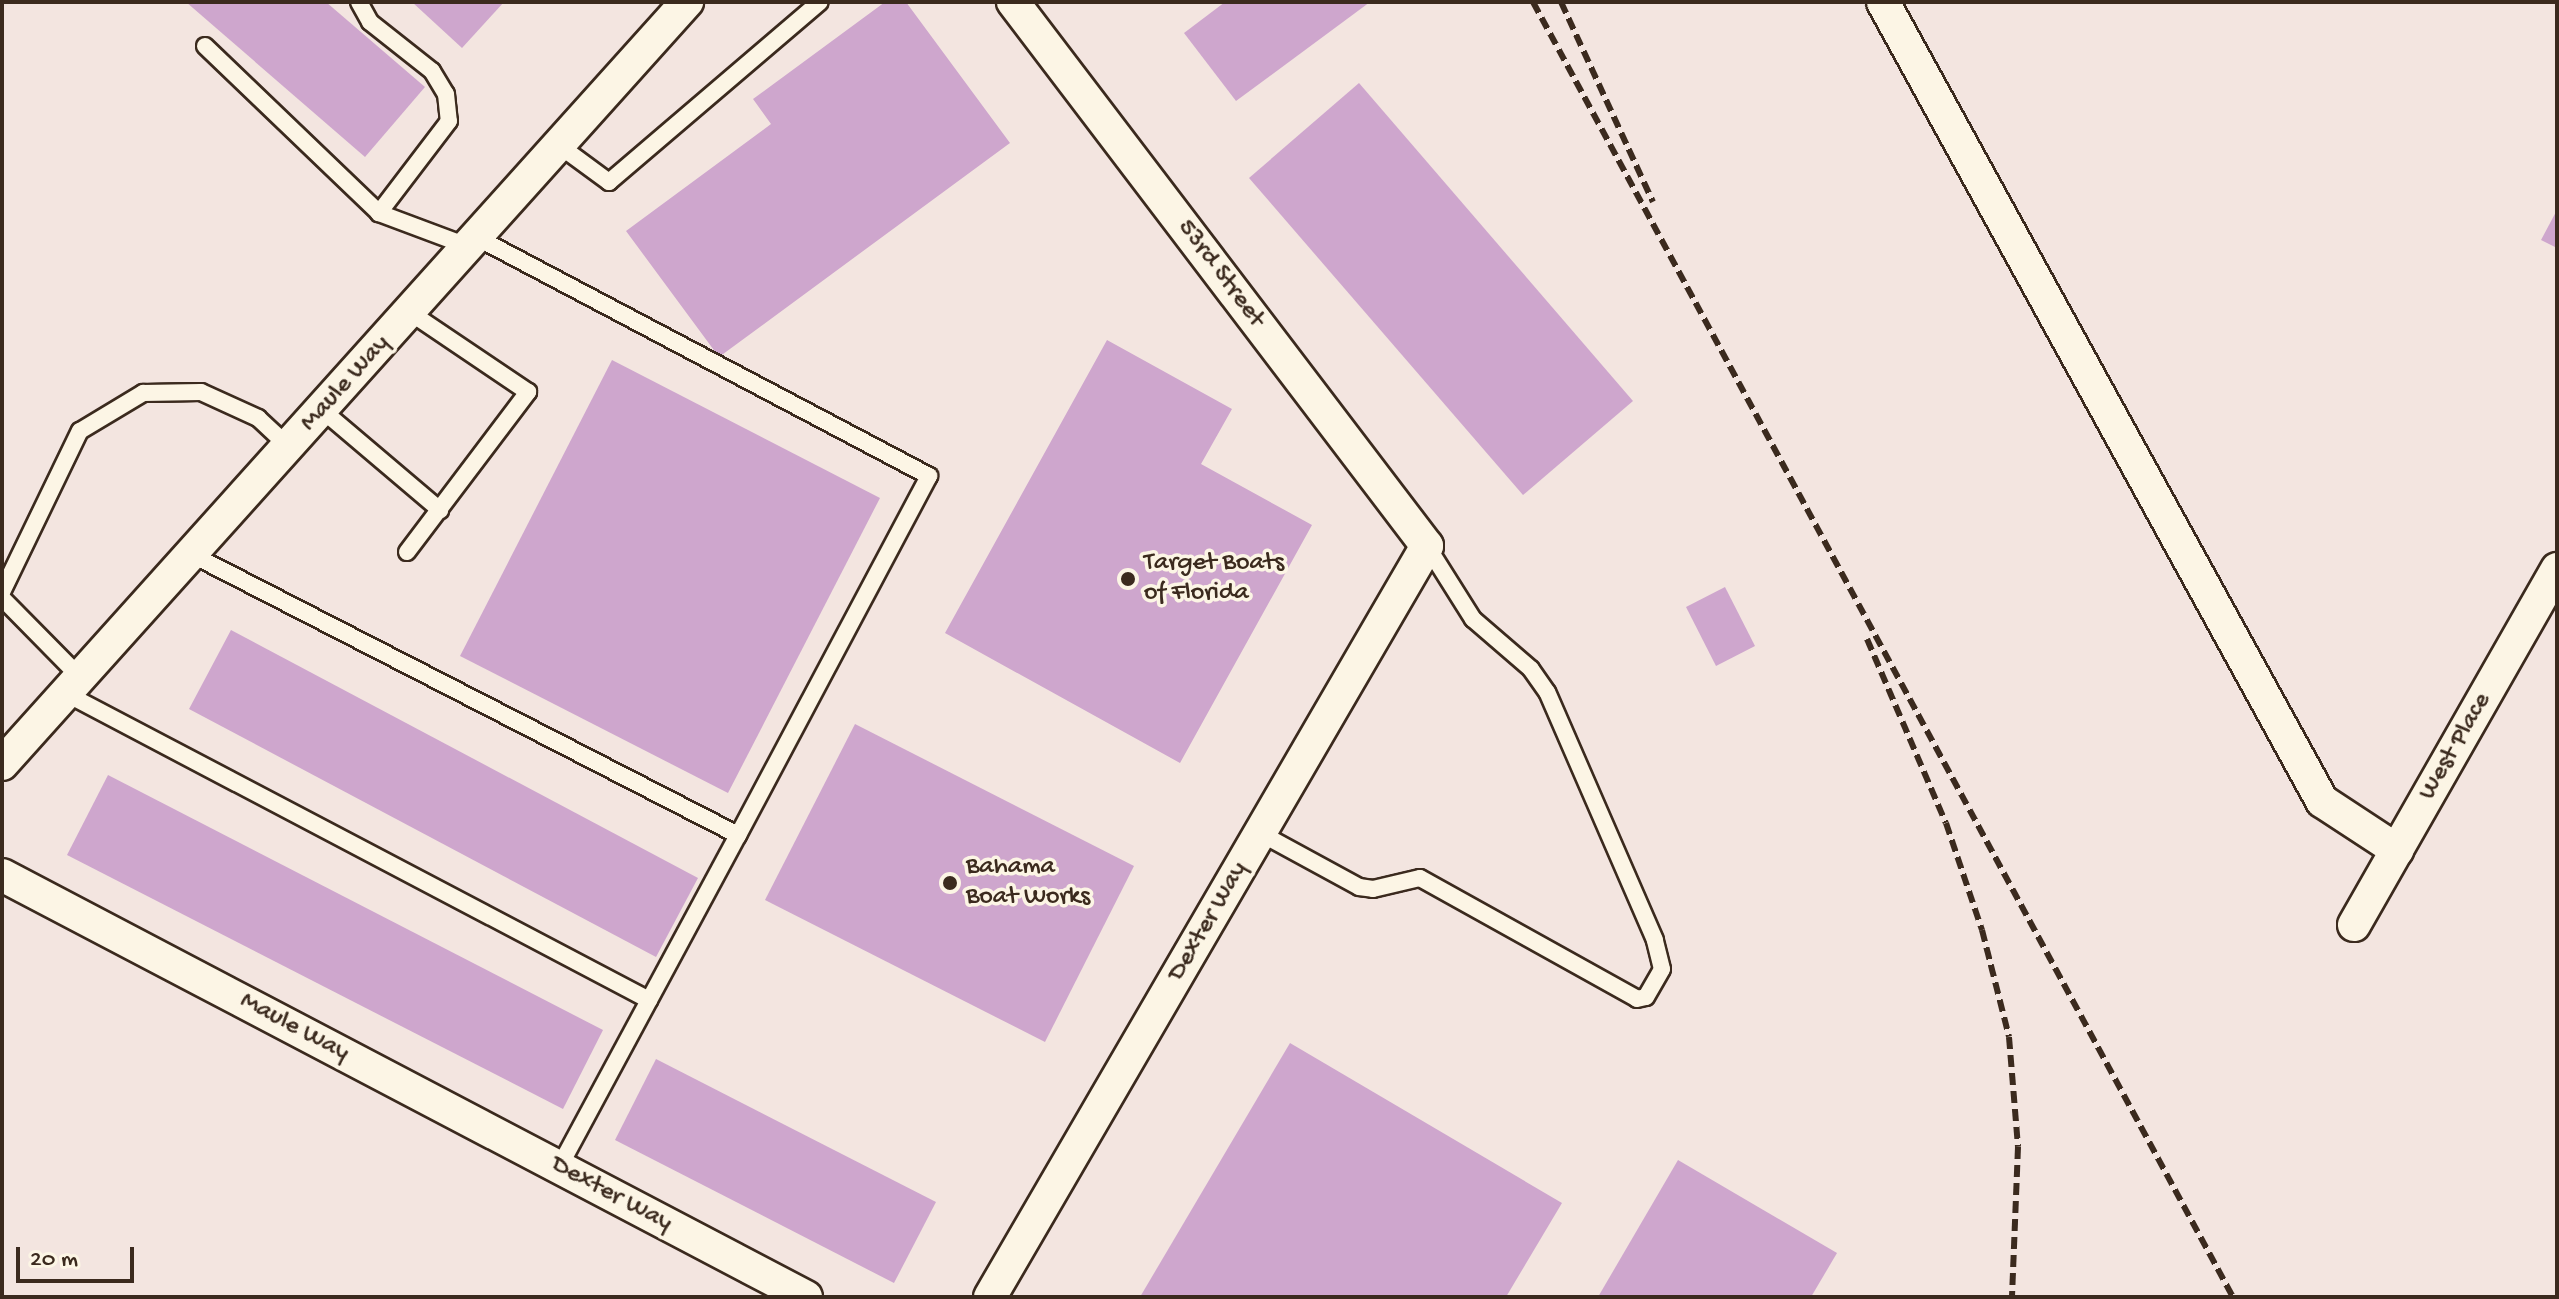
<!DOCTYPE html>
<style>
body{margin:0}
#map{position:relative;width:2559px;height:1299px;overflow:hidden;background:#f3e5e0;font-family:"Gochi Hand",sans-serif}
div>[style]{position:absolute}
.building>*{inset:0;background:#cea6cd}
.roads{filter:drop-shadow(2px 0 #3b2a1e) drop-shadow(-2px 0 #3b2a1e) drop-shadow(0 2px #3b2a1e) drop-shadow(0 -2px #3b2a1e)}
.lane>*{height:16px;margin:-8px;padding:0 8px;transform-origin:8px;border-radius:8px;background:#fcf5e5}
.street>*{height:32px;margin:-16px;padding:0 16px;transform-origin:16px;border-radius:16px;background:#fcf5e5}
.rail>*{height:6px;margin-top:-3px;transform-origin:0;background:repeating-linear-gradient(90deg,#3b2a1e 0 12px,transparent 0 18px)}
.dots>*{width:22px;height:22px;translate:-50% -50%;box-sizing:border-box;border:4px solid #fcf5e5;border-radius:50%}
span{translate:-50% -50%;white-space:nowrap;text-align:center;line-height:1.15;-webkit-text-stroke:7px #fcf5e5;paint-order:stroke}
.street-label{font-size:26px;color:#3b2a1e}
.poi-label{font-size:26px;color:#3b2a1e}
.left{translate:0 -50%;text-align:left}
.frame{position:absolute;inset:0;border:4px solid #3b2a1e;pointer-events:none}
.scale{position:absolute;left:16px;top:1247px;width:118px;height:36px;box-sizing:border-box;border:4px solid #3b2a1e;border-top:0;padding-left:10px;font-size:24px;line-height:28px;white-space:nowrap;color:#3b2a1e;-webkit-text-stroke:6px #fcf5e5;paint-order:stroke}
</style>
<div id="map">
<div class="building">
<div style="clip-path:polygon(186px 2px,326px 2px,425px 87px,365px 157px)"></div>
<div style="clip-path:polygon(412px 2px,504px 2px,462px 48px)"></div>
<div style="clip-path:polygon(885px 2px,906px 2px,1010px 143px,719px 357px,626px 231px,771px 124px,753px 99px)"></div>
<div style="clip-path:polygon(1225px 2px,1370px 2px,1236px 101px,1184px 33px)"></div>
<div style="clip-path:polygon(1359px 83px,1633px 401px,1523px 495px,1249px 178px)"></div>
<div style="clip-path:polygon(2557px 210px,2557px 248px,2541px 240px)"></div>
<div style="clip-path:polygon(1107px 340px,1232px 409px,1201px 464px,1312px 525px,1180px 763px,945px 633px)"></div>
<div style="clip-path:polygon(612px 360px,880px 498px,728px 793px,460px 656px)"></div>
<div style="clip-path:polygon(1725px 587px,1755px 646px,1716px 666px,1686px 607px)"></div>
<div style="clip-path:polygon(231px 630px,698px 878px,656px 957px,189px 709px)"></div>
<div style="clip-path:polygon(855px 724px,1134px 866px,1045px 1042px,765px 900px)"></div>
<div style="clip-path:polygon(108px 775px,603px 1030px,563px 1109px,67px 855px)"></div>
<div style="clip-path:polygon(1290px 1043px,1562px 1203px,1506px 1297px,1140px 1297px)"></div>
<div style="clip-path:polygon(656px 1059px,936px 1202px,894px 1283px,615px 1140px)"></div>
<div style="clip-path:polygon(1678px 1160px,1837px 1253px,1811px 1297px,1598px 1297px)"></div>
</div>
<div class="roads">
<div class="lane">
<div style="left:359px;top:2px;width:23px;rotate:61deg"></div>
<div style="left:370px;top:22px;width:79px;rotate:38.3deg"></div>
<div style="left:432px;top:71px;width:27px;rotate:59deg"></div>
<div style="left:446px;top:94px;width:27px;rotate:84deg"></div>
<div style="left:449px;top:121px;width:116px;rotate:127.3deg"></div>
<div style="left:205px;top:46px;width:241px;rotate:43.8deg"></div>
<div style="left:379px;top:213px;width:97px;rotate:20.5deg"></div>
<div style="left:560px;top:146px;width:61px;rotate:36.3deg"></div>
<div style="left:609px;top:182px;width:277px;rotate:-40.5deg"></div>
<div style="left:478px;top:238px;width:510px;rotate:27.82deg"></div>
<div style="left:929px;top:476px;width:407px;rotate:118deg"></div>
<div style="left:322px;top:410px;width:155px;rotate:40.3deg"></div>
<div style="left:407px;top:552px;width:201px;rotate:-52.9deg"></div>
<div style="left:528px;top:392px;width:141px;rotate:-146deg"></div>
<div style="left:191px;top:554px;width:615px;rotate:27.19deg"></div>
<div style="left:738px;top:835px;width:377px;rotate:118.3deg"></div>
<div style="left:2px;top:592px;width:179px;rotate:-64.2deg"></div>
<div style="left:80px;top:431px;width:74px;rotate:-31.1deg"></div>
<div style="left:143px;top:393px;width:58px;rotate:-1deg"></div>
<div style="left:201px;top:392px;width:63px;rotate:24.5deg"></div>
<div style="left:258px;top:418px;width:42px;rotate:43.1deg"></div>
<div style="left:2px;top:598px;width:111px;rotate:45.4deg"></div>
<div style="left:65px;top:693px;width:660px;rotate:27.73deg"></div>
<div style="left:1260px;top:833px;width:113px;rotate:28.6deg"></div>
<div style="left:1359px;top:887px;width:14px;rotate:8deg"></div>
<div style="left:1373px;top:889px;width:48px;rotate:-13.2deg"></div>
<div style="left:1420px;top:878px;width:248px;rotate:29.1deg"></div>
<div style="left:1637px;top:999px;width:9px;rotate:-13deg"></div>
<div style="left:1646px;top:997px;width:32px;rotate:-60deg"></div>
<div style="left:1662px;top:969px;width:30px;rotate:-104deg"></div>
<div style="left:1655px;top:940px;width:270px;rotate:-113.5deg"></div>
<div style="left:1547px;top:692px;width:28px;rotate:-125deg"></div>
<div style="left:1531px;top:669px;width:77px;rotate:-139.2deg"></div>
<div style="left:1473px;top:619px;width:86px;rotate:-122.2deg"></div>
</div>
<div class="street">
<div style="left:1883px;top:2px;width:912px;rotate:61.21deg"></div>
<div style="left:2322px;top:801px;width:90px;rotate:33.2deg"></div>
<div style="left:2px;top:764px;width:1025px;rotate:-48.05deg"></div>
<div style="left:2px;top:875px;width:908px;rotate:27.69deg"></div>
<div style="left:2354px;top:925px;width:410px;rotate:-60.3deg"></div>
<div style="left:990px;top:1297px;width:869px;rotate:-59.81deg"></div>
<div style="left:1427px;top:546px;width:684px;rotate:-127.27deg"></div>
</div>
</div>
<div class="rail">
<div style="left:1533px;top:2px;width:1472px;rotate:61.61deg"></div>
<div style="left:1561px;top:2px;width:220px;rotate:65.3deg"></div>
<div style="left:1867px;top:639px;width:200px;rotate:66.8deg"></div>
<div style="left:1946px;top:823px;width:113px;rotate:71.4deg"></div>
<div style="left:1982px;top:930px;width:110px;rotate:75.8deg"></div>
<div style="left:2009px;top:1037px;width:110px;rotate:85.3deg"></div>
<div style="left:2018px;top:1147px;width:150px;rotate:92.3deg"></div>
</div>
<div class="dots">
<div style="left:1128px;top:579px;background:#3b2a1e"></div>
<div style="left:950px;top:883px;background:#3b2a1e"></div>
</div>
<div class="street-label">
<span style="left:1220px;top:274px;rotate:53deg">53rd Street</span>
<span style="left:346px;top:384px;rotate:-48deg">Maule Way</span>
<span style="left:2456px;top:747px;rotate:-60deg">West Place</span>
<span style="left:1209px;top:922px;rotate:-60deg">Dexter Way</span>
<span style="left:294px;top:1028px;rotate:28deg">Maule Way</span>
<span style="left:611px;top:1195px;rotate:28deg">Dexter Way</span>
</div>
<div class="poi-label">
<span class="left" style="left:1144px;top:579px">Target Boats<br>of Florida</span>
<span class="left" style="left:966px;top:883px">Bahama<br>Boat Works</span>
</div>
<div class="frame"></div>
<div class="scale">20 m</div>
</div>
